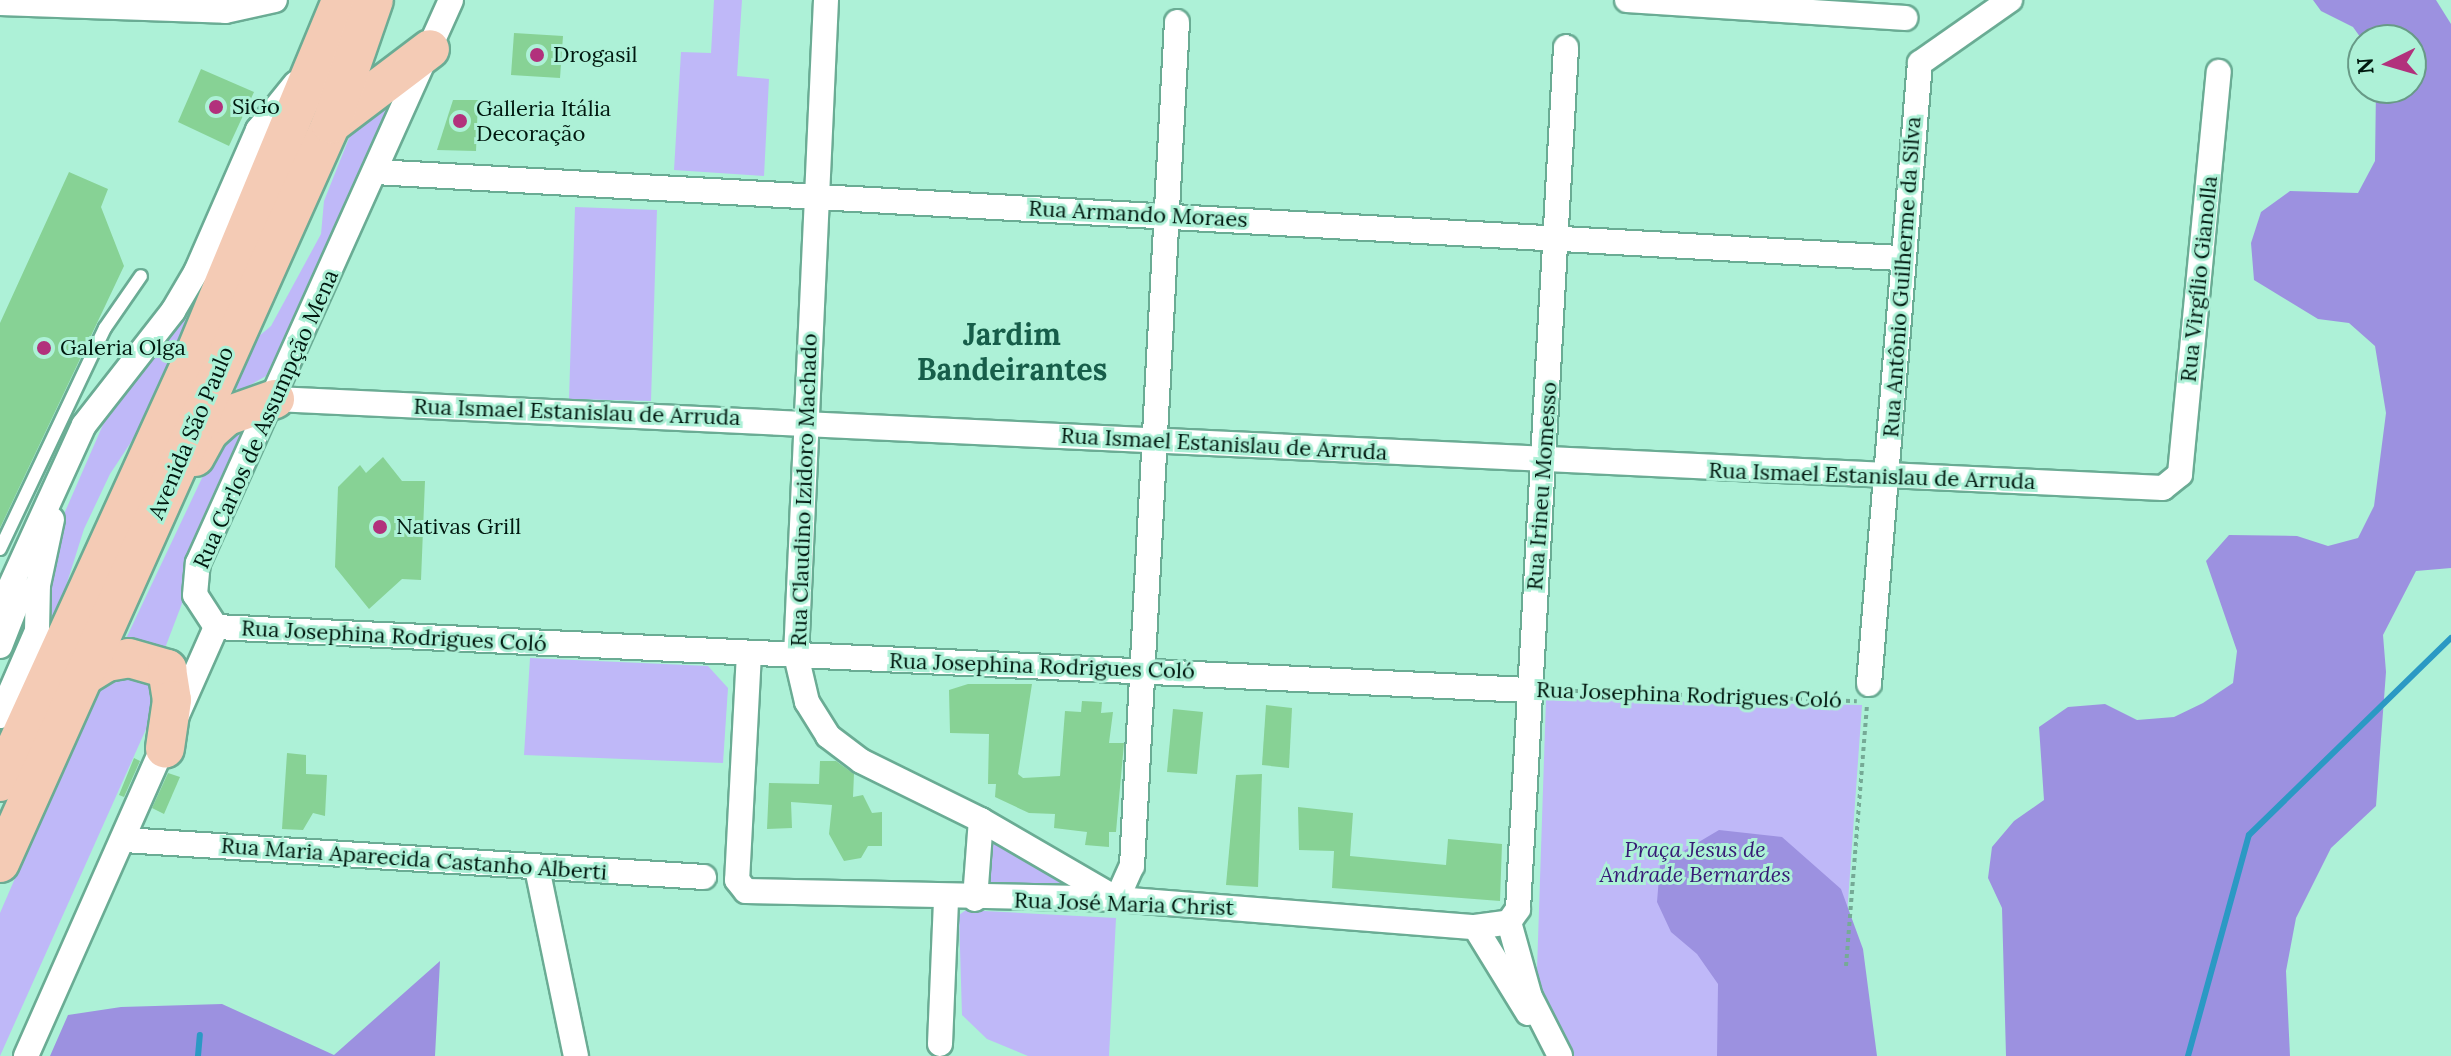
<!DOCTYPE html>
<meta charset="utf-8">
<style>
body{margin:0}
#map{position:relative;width:2451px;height:1056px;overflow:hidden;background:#adf1d7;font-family:Lora,serif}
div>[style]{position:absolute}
.green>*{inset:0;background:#bfb8f8}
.forest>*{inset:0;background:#9c91e0}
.stream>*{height:6px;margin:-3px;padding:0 3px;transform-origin:3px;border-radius:3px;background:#2b99c4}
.building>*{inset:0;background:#87d295}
.path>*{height:4px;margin-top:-2px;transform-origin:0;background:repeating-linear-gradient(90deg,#75aa96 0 4px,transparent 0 8px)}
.roads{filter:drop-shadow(2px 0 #6aac94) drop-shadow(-2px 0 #6aac94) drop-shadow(0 2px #6aac94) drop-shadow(0 -2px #6aac94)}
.service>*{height:12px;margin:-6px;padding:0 6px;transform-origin:6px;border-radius:6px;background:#fff}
.minor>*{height:24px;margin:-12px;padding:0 12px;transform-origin:12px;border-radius:12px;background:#fff}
.primary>*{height:38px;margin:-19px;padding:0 19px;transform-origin:19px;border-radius:19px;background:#f4cbb5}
.dots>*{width:22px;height:22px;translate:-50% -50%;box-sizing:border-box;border:4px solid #adf1d7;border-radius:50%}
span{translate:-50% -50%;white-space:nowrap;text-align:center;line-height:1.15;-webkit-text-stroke:6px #adf1d7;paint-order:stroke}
.poi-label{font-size:22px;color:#00180f}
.left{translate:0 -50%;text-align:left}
.street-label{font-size:22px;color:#00180f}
.park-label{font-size:22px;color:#361a75;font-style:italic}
.district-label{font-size:30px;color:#175e4a;font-weight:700}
.north{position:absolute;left:2347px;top:24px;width:80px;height:80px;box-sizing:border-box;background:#adf1d7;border:2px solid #689a87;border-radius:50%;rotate:265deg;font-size:22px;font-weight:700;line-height:32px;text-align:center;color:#00180f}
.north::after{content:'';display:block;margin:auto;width:28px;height:36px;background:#b2317c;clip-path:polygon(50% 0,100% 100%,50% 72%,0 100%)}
</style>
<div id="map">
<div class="green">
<div style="clip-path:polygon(714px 0,742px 0,737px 76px,769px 79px,764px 176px,674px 170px,681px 52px,711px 53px)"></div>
<div style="clip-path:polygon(386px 104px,395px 113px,266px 376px,238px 392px,231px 371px,246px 347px,271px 326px,321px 234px,324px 201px,353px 128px)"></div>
<div style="clip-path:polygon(283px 119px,141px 427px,110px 474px,84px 529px,66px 586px,64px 618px,0 758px,0 735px,42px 633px,54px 537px,105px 420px,203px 283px)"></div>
<div style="clip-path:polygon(575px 207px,657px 210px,651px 401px,569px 399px)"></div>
<div style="clip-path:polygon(252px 420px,162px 656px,123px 645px,219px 442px)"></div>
<div style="clip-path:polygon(530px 658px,708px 666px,728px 688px,723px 763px,524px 755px)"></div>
<div style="clip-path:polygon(121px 671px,148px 683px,155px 709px,0 1056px,0 913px,96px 691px)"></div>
<div style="clip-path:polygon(1546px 699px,1862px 705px,1837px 1056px,1571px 1056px,1549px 1021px,1537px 970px)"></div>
<div style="clip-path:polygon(987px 828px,1062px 871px,1060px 895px,981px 898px)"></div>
<div style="clip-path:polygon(966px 910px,1116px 918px,1109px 1056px,1028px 1056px,987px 1039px,962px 1015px,959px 915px)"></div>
</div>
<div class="forest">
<div style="clip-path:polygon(2313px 0,2436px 0,2451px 24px,2451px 568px,2416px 571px,2383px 635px,2386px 672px,2376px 806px,2331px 848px,2296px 918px,2286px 971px,2290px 1056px,2006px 1056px,2002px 908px,1988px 878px,1992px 847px,2014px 821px,2044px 800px,2039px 727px,2068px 707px,2105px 704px,2137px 720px,2174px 717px,2203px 703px,2233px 683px,2237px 651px,2206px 561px,2229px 535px,2297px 536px,2328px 546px,2358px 538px,2374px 506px,2386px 413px,2375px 346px,2349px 323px,2318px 319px,2254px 280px,2251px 243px,2261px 212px,2290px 191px,2358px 193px,2375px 161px,2376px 88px,2411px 88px,2411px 40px,2363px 41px,2353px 27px,2321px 11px)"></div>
<div style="clip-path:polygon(1719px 830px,1782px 837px,1841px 889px,1863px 949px,1877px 1056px,1717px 1056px,1718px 984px,1697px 954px,1671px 932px,1657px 902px,1660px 865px)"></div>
<div style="clip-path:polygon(440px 961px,435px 1056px,50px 1056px,68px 1015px,121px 1007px,222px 1004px,334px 1055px)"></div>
</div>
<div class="stream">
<div style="left:198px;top:1056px;width:21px;rotate:-85deg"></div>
<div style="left:2188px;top:1056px;width:229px;rotate:-74.6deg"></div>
<div style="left:2249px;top:835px;width:282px;rotate:-44.3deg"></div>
</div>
<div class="building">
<div style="clip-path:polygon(514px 33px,563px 36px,560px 78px,511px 75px)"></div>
<div style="clip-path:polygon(201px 69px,254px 92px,229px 146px,178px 122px)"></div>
<div style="clip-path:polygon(453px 100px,478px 100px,476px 151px,437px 150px)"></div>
<div style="clip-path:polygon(69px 172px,108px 189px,101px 207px,124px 266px,0 528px,0 323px)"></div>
<div style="clip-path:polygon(383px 457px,402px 481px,425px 481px,421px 580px,402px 579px,369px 609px,335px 567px,338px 487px,360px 465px,366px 473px)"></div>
<div style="clip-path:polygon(968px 684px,1032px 684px,1018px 774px,1023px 778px,1060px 776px,1065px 711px,1081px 712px,1082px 701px,1102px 702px,1101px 713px,1113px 712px,1109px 743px,1124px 743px,1116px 832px,1109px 832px,1109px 847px,1085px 845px,1087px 832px,1054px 828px,1055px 814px,1029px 813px,995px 797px,996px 784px,988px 784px,989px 734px,950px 733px,949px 690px)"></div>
<div style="clip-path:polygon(1266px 705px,1292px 708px,1289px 768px,1262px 765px)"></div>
<div style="clip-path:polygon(1173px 709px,1203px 712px,1197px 774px,1167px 772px)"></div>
<div style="clip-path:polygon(287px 753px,306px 755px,306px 774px,327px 775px,325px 816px,313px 813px,303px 830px,282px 829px)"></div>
<div style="clip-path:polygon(134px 758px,140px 761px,124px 797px,119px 795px)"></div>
<div style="clip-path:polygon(820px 761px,836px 761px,854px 774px,853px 797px,863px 795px,872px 813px,882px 812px,882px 846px,868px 846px,861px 858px,844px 861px,829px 834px,832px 805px,791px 802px,792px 828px,767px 829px,769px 783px,819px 784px)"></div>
<div style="clip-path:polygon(168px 773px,180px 777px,164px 814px,152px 808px)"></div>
<div style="clip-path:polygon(1262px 774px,1258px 887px,1226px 885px,1236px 775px)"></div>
<div style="clip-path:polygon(1298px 807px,1353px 813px,1350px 856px,1446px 865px,1448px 839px,1502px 844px,1500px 901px,1332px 888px,1334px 851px,1299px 850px)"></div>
</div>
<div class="path">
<div style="left:1550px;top:690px;width:307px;rotate:2.1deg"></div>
<div style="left:1846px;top:966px;width:262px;rotate:-85.4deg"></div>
</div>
<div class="roads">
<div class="service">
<div style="left:0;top:549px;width:245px;rotate:-64.6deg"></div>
<div style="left:105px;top:328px;width:63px;rotate:-55.3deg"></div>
</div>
<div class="minor">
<div style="left:826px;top:0;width:656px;rotate:92.62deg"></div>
<div style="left:796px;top:655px;width:48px;rotate:76.8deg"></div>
<div style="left:807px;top:702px;width:40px;rotate:58deg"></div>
<div style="left:828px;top:736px;width:41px;rotate:37.1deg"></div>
<div style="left:861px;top:761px;width:134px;rotate:26.2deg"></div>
<div style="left:981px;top:820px;width:157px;rotate:30.2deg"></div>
<div style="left:1117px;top:899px;width:36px;rotate:-66deg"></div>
<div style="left:1132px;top:866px;width:845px;rotate:-86.95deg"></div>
<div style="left:1627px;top:0;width:279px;rotate:3.7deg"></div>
<div style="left:0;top:3px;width:225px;rotate:2deg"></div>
<div style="left:225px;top:11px;width:51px;rotate:-12.4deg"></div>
<div style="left:375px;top:172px;width:1528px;rotate:3.23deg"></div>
<div style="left:275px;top:399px;width:1890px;rotate:2.7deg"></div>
<div style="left:2163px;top:488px;width:22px;rotate:-39deg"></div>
<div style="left:2180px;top:474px;width:404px;rotate:-84.5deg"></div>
<div style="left:0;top:609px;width:202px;rotate:-65.5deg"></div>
<div style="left:84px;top:425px;width:145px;rotate:-52deg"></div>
<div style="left:173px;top:311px;width:45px;rotate:-59.5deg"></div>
<div style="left:196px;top:272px;width:155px;rotate:-66.4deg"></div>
<div style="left:258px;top:130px;width:60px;rotate:-51deg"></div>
<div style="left:216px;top:627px;width:1315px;rotate:2.75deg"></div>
<div style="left:216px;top:627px;width:38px;rotate:-123deg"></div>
<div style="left:195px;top:595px;width:32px;rotate:-85deg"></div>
<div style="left:198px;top:563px;width:617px;rotate:-65.8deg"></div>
<div style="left:0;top:646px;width:60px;rotate:-68.6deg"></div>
<div style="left:749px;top:653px;width:227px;rotate:93deg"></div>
<div style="left:737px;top:880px;width:14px;rotate:51deg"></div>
<div style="left:746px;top:891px;width:371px;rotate:1.2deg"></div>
<div style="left:1117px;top:899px;width:359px;rotate:4.5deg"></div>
<div style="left:1475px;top:927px;width:34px;rotate:-8deg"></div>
<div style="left:1869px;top:684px;width:623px;rotate:-85.31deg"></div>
<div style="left:1920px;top:63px;width:110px;rotate:-35deg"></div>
<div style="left:0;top:716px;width:93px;rotate:-66.5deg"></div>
<div style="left:37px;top:631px;width:46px;rotate:-88.8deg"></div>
<div style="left:38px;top:585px;width:67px;rotate:-78deg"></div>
<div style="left:124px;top:840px;width:581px;rotate:3.65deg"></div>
<div style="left:537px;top:868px;width:192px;rotate:78.3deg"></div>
<div style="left:975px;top:899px;width:79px;rotate:-85.7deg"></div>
<div style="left:1509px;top:922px;width:16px;rotate:-55deg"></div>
<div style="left:1518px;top:909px;width:863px;rotate:-86.81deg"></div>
<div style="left:1509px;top:922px;width:78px;rotate:74.4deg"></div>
<div style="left:1530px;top:997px;width:66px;rotate:63deg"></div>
<div style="left:1475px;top:927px;width:101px;rotate:58.4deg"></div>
<div style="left:940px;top:1044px;width:146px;rotate:-87.6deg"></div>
<div style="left:26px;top:1056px;width:469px;rotate:-66.1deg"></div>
</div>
<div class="primary">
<div style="left:331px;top:124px;width:124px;rotate:-37.1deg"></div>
<div style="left:195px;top:457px;width:29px;rotate:-61deg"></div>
<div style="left:209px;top:432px;width:24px;rotate:-42deg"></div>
<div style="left:227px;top:416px;width:51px;rotate:-19.5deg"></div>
<div style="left:81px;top:678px;width:31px;rotate:-32deg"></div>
<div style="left:107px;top:662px;width:22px;rotate:-10deg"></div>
<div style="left:129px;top:658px;width:40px;rotate:16deg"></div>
<div style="left:167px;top:669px;width:31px;rotate:81deg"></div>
<div style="left:172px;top:700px;width:49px;rotate:98.3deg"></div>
<div style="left:0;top:782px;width:460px;rotate:-65.5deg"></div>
<div style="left:191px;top:363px;width:393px;rotate:-67.5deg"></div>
<div style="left:0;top:863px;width:810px;rotate:-65.87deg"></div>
<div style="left:331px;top:124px;width:131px;rotate:-70.9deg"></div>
</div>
</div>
<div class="dots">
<div style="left:537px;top:55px;background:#b2317c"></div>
<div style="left:216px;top:107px;background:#b2317c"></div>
<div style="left:460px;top:121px;background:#b2317c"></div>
<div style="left:44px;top:348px;background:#b2317c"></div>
<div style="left:380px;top:527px;background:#b2317c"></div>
</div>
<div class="poi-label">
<span class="left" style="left:553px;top:55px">Drogasil</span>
<span class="left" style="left:232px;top:107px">SiGo</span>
<span class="left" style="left:476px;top:121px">Galleria Itália<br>Decoração</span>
<span class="left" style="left:60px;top:348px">Galeria Olga</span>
<span class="left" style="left:396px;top:527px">Nativas Grill</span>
</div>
<div class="street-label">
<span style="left:1138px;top:214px;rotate:3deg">Rua Armando Moraes</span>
<span style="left:1902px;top:277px;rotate:-86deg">Rua Antônio Guilherme da Silva</span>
<span style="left:2199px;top:279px;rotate:-84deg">Rua Virgílio Gianolla</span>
<span style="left:577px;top:412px;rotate:2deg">Rua Ismael Estanislau de Arruda</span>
<span style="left:266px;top:419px;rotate:-66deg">Rua Carlos de Assumpção Mena</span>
<span style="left:191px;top:433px;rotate:-67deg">Avenida São Paulo</span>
<span style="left:1224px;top:444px;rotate:3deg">Rua Ismael Estanislau de Arruda</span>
<span style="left:1872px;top:476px;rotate:2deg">Rua Ismael Estanislau de Arruda</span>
<span style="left:1542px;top:486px;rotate:-86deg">Rua Irineu Momesso</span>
<span style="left:804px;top:490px;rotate:-88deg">Rua Claudino Izidoro Machado</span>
<span style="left:394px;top:636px;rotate:3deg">Rua Josephina Rodrigues Coló</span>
<span style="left:1042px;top:666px;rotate:2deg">Rua Josephina Rodrigues Coló</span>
<span style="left:1689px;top:695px;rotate:2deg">Rua Josephina Rodrigues Coló</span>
<span style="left:414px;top:859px;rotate:4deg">Rua Maria Aparecida Castanho Alberti</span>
<span style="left:1124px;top:904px;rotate:2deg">Rua José Maria Christ</span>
</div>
<div class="park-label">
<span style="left:1695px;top:862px">Praça Jesus de<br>Andrade Bernardes</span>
</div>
<div class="district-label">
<span style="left:1012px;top:351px">Jardim<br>Bandeirantes</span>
</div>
<div class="north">N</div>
</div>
